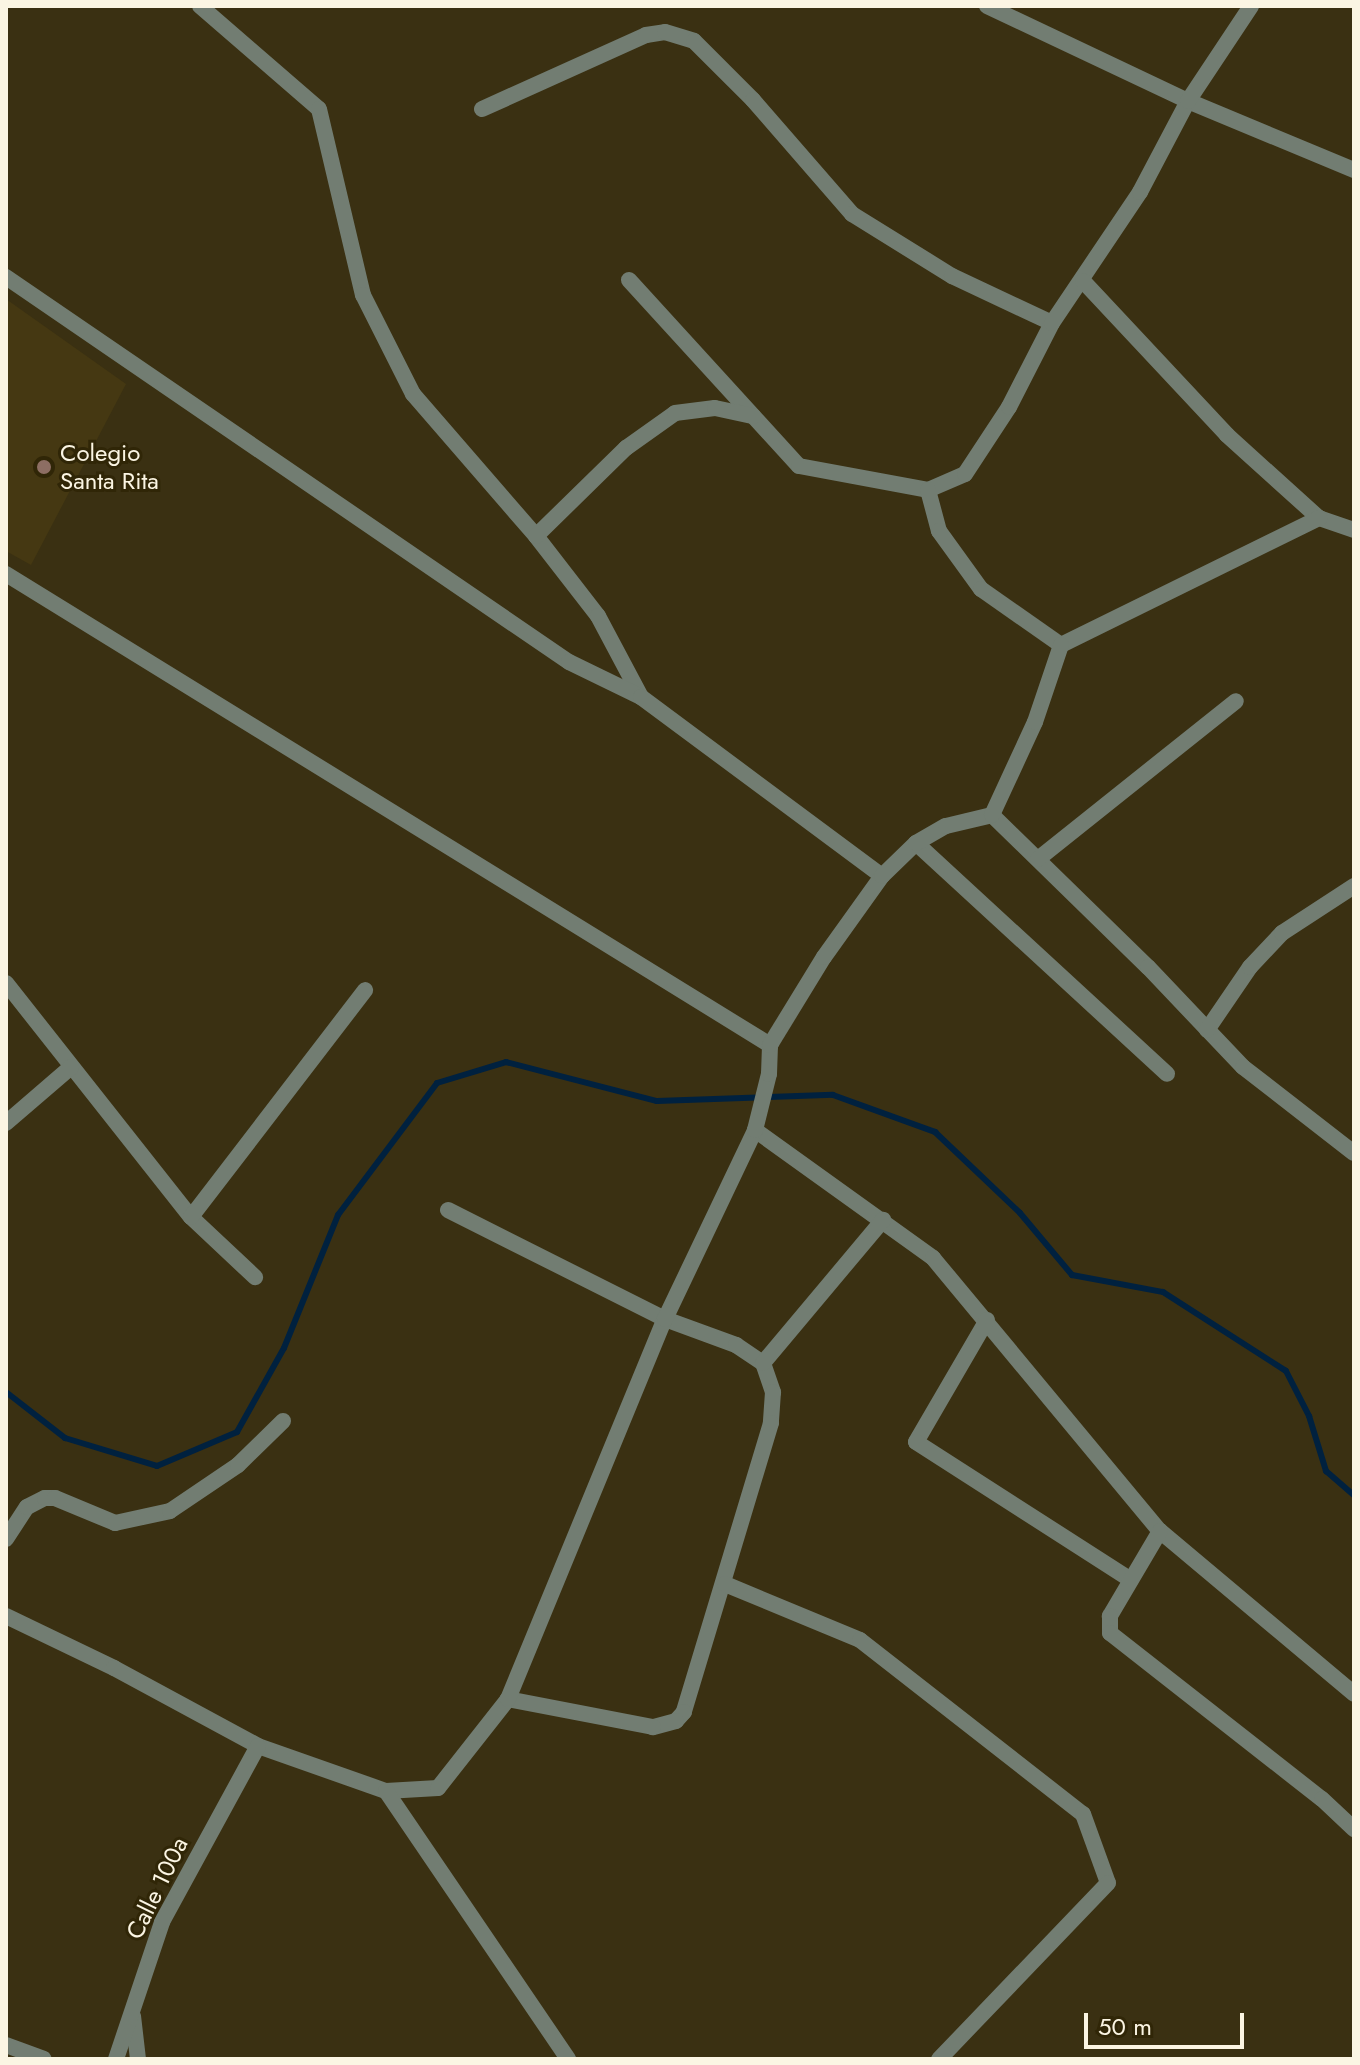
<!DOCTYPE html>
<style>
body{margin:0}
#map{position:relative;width:1360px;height:2065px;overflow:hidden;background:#3a3012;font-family:Jost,sans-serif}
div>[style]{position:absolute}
.built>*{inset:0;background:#453812}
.stream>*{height:6px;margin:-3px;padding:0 3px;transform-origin:3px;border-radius:3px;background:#00213f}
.street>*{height:16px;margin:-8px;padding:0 8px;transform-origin:8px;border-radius:8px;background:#727d72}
.dots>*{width:22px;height:22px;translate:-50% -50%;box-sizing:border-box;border:4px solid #302607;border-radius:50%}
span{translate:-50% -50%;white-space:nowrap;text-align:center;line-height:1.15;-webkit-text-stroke:6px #302607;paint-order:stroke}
.poi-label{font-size:24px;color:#fbf5e3}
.left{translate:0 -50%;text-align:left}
.street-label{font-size:24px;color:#fbf5e3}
.frame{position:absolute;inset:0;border:8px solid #fbf5e3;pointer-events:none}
.scale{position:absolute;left:1084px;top:2013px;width:160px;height:36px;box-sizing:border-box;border:4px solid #fbf5e3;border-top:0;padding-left:10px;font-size:24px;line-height:28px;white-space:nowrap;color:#fbf5e3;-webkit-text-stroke:6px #302607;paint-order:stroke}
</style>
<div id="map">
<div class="built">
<div style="clip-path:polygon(6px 299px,126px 384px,31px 565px,6px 551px)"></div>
</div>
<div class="stream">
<div style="left:6px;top:1392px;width:75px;rotate:37.9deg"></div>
<div style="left:65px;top:1438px;width:96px;rotate:16.9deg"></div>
<div style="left:157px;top:1466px;width:87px;rotate:-23deg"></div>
<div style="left:237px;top:1432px;width:96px;rotate:-60.8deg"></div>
<div style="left:284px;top:1348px;width:144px;rotate:-67.9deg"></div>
<div style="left:338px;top:1215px;width:165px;rotate:-53.1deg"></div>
<div style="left:437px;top:1083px;width:72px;rotate:-16.9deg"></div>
<div style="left:506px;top:1062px;width:156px;rotate:14.5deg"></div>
<div style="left:657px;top:1101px;width:176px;rotate:-2deg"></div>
<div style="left:833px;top:1095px;width:109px;rotate:19.9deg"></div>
<div style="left:935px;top:1132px;width:117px;rotate:43.6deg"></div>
<div style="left:1020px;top:1213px;width:81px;rotate:50deg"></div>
<div style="left:1072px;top:1275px;width:93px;rotate:10.6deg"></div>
<div style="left:1163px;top:1292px;width:146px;rotate:32.7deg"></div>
<div style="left:1286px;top:1371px;width:51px;rotate:62.9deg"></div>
<div style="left:1309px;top:1416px;width:58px;rotate:72.8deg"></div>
<div style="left:1326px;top:1471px;width:37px;rotate:41deg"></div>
</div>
<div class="street">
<div style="left:200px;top:6px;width:157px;rotate:40.9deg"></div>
<div style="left:319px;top:109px;width:191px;rotate:76.7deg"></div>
<div style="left:363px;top:295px;width:111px;rotate:63.2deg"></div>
<div style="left:413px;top:394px;width:188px;rotate:49.1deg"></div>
<div style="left:536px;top:536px;width:101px;rotate:52.2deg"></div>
<div style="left:598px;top:616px;width:92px;rotate:62deg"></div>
<div style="left:987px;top:6px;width:222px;rotate:25.3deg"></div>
<div style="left:1188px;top:101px;width:180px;rotate:22.6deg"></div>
<div style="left:482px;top:109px;width:180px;rotate:-24.3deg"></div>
<div style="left:646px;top:35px;width:19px;rotate:-9deg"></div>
<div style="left:665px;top:32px;width:30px;rotate:17deg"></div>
<div style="left:694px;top:41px;width:83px;rotate:45deg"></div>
<div style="left:753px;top:100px;width:151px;rotate:49deg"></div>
<div style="left:852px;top:214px;width:118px;rotate:31.8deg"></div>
<div style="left:952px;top:276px;width:110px;rotate:25.2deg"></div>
<div style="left:6px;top:277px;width:682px;rotate:34.37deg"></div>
<div style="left:569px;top:662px;width:80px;rotate:25.9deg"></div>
<div style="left:641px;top:697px;width:300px;rotate:36.6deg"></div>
<div style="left:629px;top:280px;width:252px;rotate:47.6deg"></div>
<div style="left:799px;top:466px;width:131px;rotate:10.5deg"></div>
<div style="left:928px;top:490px;width:40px;rotate:-23.4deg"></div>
<div style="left:965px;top:474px;width:80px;rotate:-56.7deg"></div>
<div style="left:1009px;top:407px;width:94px;rotate:-62.9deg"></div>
<div style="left:1052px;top:323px;width:158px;rotate:-56.1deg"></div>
<div style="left:1140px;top:192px;width:103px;rotate:-62.2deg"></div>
<div style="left:1188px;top:101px;width:114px;rotate:-56.4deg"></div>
<div style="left:1083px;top:281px;width:211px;rotate:46.9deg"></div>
<div style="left:1227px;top:435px;width:124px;rotate:42.1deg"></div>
<div style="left:1319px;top:518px;width:37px;rotate:19deg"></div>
<div style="left:928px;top:490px;width:42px;rotate:75deg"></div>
<div style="left:939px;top:531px;width:72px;rotate:54.1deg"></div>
<div style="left:981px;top:589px;width:98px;rotate:35deg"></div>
<div style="left:1061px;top:645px;width:288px;rotate:-26.2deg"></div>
<div style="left:536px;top:536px;width:126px;rotate:-44.4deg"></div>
<div style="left:626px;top:448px;width:60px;rotate:-35.5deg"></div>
<div style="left:675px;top:413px;width:40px;rotate:-7.1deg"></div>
<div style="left:715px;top:408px;width:39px;rotate:12deg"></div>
<div style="left:6px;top:574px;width:898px;rotate:31.65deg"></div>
<div style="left:992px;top:815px;width:218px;rotate:44.3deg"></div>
<div style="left:1148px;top:967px;width:138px;rotate:46.5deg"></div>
<div style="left:1243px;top:1067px;width:140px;rotate:37.8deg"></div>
<div style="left:916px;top:843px;width:341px;rotate:42.6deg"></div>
<div style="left:1038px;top:859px;width:253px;rotate:-38.6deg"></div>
<div style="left:6px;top:983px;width:298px;rotate:51.7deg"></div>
<div style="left:191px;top:1217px;width:88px;rotate:43.2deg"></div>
<div style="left:1207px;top:1030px;width:76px;rotate:-55.7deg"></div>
<div style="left:1250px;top:967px;width:47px;rotate:-46.7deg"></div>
<div style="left:1282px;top:933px;width:86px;rotate:-33.1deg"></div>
<div style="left:6px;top:1123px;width:86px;rotate:-40.7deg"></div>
<div style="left:755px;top:1130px;width:219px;rotate:35.7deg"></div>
<div style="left:933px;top:1258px;width:355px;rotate:50.3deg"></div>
<div style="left:1160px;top:1531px;width:253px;rotate:40deg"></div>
<div style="left:448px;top:1210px;width:243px;rotate:26.7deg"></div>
<div style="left:665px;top:1319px;width:76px;rotate:20.1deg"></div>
<div style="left:736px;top:1345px;width:32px;rotate:34deg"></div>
<div style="left:763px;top:1363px;width:31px;rotate:71deg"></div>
<div style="left:773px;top:1392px;width:31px;rotate:94deg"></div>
<div style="left:771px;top:1423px;width:302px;rotate:106.8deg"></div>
<div style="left:684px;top:1712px;width:12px;rotate:132deg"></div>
<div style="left:676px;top:1721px;width:24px;rotate:165deg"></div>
<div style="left:653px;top:1727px;width:148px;rotate:-169.1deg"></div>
<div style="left:191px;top:1217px;width:286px;rotate:-52.5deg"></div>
<div style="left:987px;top:1320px;width:141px;rotate:120.2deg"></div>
<div style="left:916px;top:1442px;width:255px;rotate:32.7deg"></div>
<div style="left:763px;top:1363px;width:187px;rotate:-50deg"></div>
<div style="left:1160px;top:1531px;width:99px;rotate:120.5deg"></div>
<div style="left:1110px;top:1616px;width:17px;rotate:90deg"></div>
<div style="left:1110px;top:1633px;width:269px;rotate:38.1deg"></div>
<div style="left:1322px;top:1799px;width:44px;rotate:43.2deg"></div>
<div style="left:6px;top:1539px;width:38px;rotate:-57deg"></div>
<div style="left:27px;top:1507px;width:20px;rotate:-27deg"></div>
<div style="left:45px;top:1498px;width:10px"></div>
<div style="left:55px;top:1498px;width:65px;rotate:22.6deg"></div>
<div style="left:115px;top:1523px;width:56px;rotate:-12.3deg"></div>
<div style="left:170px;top:1511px;width:82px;rotate:-34.1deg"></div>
<div style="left:238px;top:1465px;width:63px;rotate:-44.4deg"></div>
<div style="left:725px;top:1584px;width:146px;rotate:22.5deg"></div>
<div style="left:860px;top:1640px;width:283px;rotate:38deg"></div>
<div style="left:1083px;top:1814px;width:73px;rotate:70.1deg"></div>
<div style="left:1108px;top:1883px;width:244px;rotate:133.8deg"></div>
<div style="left:6px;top:1616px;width:120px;rotate:25.7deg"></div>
<div style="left:114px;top:1668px;width:164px;rotate:28.4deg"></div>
<div style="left:258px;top:1746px;width:136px;rotate:19.4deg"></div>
<div style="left:386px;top:1791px;width:52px;rotate:-3.3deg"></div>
<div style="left:438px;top:1788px;width:113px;rotate:-51.8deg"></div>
<div style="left:508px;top:1699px;width:411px;rotate:-67.6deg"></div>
<div style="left:665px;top:1319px;width:209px;rotate:-64.5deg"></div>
<div style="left:755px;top:1130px;width:58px;rotate:-76deg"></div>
<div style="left:769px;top:1074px;width:29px;rotate:-88deg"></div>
<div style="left:770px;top:1045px;width:103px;rotate:-58.5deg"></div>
<div style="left:824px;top:957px;width:100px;rotate:-54.4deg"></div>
<div style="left:882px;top:876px;width:47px;rotate:-44.1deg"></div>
<div style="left:916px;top:843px;width:34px;rotate:-30deg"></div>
<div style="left:946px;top:826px;width:47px;rotate:-13.4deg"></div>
<div style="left:992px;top:815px;width:102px;rotate:-65.2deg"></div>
<div style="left:1035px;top:722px;width:81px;rotate:-71.3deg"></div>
<div style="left:386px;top:1791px;width:324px;rotate:55.8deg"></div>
<div style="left:133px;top:2016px;width:43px;rotate:83.4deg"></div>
<div style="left:6px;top:2045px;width:40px;rotate:20.2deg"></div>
<div style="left:116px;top:2059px;width:145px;rotate:-71.4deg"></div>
<div style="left:162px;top:1922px;width:200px;rotate:-61.4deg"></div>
</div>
<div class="dots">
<div style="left:44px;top:467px;background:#8d6e63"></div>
</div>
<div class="poi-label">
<span class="left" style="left:60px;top:467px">Colegio<br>Santa Rita</span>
</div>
<div class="street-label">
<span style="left:157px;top:1888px;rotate:-64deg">Calle 100a</span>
</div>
<div class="frame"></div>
<div class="scale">50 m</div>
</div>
